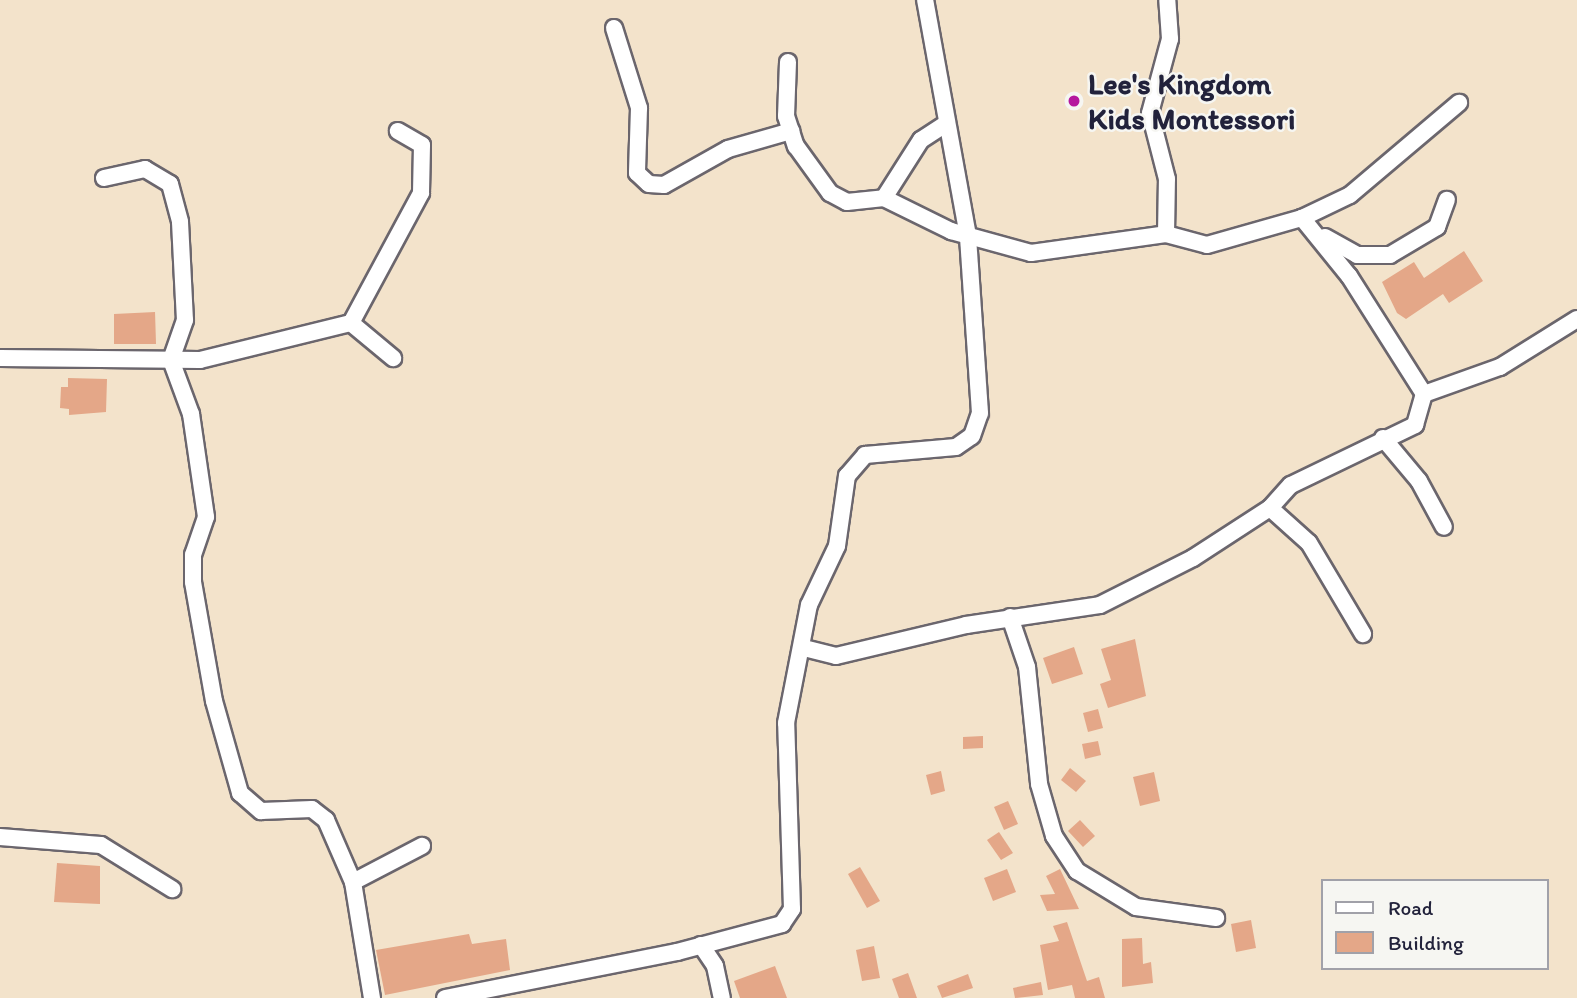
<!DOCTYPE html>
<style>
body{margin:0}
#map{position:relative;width:1577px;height:998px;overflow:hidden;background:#f3e3cb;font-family:Itim,sans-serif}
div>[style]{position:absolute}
.building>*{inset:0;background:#e4a788}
.roads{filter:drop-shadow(2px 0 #6b666d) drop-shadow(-2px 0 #6b666d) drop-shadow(0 2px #6b666d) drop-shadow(0 -2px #6b666d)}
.minor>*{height:16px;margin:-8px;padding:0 8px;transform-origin:8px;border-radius:8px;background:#fff}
.dots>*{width:19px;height:19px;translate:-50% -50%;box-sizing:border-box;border:4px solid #f6f6f2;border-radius:50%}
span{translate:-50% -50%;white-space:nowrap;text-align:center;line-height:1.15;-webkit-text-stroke:5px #f6f6f2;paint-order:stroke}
.poi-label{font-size:30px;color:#22223b;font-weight:700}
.left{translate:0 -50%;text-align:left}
.legend{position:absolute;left:1321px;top:879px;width:228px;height:91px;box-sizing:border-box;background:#f6f6f2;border:2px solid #a1a1a9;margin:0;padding:9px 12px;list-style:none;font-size:21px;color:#22223b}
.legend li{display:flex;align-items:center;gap:14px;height:35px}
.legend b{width:35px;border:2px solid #a1a1a9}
</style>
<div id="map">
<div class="building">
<div style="clip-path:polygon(1464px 251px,1483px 281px,1449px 303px,1443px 294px,1406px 319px,1397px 313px,1382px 282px,1414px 262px,1424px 278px)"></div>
<div style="clip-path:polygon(155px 312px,156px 344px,114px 344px,114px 314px)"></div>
<div style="clip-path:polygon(68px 378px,107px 379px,106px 412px,69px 415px,69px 409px,60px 408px,61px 387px,68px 387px)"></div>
<div style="clip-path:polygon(1135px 639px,1146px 696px,1108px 708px,1100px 684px,1111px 680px,1101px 649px)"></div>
<div style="clip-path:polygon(1074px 647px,1083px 674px,1052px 684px,1043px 658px)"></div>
<div style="clip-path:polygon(1098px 709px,1103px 728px,1088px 732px,1083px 713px)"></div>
<div style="clip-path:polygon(983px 736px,983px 748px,963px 749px,963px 737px)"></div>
<div style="clip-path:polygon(1098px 741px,1101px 755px,1085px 759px,1082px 744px)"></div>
<div style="clip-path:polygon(1070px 768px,1086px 781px,1076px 792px,1061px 780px)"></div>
<div style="clip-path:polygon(941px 771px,945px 791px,931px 795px,926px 775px)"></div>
<div style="clip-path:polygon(1154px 772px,1160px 801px,1140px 806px,1133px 777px)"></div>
<div style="clip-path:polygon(1008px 801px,1018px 824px,1004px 830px,994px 807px)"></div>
<div style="clip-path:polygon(1080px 820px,1095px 836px,1083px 847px,1068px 831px)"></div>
<div style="clip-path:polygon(999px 832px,1013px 853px,1001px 860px,987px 840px)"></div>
<div style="clip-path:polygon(57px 863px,100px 866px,100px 904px,54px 902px)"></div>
<div style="clip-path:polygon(860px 867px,880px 901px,867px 908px,848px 874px)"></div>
<div style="clip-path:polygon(1007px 869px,1016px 892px,993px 901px,984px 878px)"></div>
<div style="clip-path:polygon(1060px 869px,1079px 909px,1047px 911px,1040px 895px,1055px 894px,1046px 876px)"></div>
<div style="clip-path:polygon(1251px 920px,1256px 948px,1236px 952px,1231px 924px)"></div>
<div style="clip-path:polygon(1067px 922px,1087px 981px,1099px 977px,1105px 998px,1075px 998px,1072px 985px,1048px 990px,1040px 945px,1059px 941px,1053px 926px)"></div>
<div style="clip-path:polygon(469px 934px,472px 944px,506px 939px,510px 970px,385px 995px,376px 950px)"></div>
<div style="clip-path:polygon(1142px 938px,1143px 964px,1151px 962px,1153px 983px,1122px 987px,1122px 939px)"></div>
<div style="clip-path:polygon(874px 946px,880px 978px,862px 981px,856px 950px)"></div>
<div style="clip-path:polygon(775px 966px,787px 998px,740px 998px,734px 981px)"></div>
<div style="clip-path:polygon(908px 973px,917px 998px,899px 998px,892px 979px)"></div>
<div style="clip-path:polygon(968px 974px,973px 988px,942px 998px,937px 986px)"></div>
<div style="clip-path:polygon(1041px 982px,1043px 995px,1015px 998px,1013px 988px)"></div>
</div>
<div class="roads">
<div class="minor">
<div style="left:614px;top:28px;width:84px;rotate:72.6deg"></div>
<div style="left:639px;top:108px;width:65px;rotate:91.8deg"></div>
<div style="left:637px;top:173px;width:16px;rotate:43deg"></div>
<div style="left:649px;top:184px;width:15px;rotate:4deg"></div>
<div style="left:664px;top:185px;width:73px;rotate:-29.4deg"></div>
<div style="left:728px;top:149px;width:66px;rotate:-15.9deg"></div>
<div style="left:788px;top:62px;width:54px;rotate:92.1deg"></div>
<div style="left:786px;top:116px;width:32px;rotate:72deg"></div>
<div style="left:796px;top:146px;width:58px;rotate:54.1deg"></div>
<div style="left:830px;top:193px;width:19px;rotate:28deg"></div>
<div style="left:847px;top:202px;width:37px;rotate:-6deg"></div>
<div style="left:884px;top:198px;width:69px;rotate:-57.5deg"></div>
<div style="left:921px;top:140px;width:27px;rotate:-33deg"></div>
<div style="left:104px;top:178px;width:42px;rotate:-12.4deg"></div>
<div style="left:145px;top:169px;width:29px;rotate:31deg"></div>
<div style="left:170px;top:184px;width:39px;rotate:75deg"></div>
<div style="left:180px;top:222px;width:98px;rotate:87.1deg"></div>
<div style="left:185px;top:320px;width:42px;rotate:109.3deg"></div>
<div style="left:171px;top:360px;width:58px;rotate:69.7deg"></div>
<div style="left:191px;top:414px;width:104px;rotate:81.7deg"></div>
<div style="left:206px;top:517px;width:40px;rotate:108.9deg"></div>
<div style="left:193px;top:555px;width:27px;rotate:90deg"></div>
<div style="left:193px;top:582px;width:121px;rotate:80deg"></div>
<div style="left:214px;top:701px;width:96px;rotate:74.2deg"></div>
<div style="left:240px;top:793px;width:28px;rotate:41deg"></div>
<div style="left:261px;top:811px;width:51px;rotate:-2.2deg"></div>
<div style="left:312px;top:809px;width:18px;rotate:38deg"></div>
<div style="left:326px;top:820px;width:68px;rotate:66.5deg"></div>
<div style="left:353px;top:882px;width:118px;rotate:80.7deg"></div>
<div style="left:884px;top:198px;width:75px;rotate:26.2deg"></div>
<div style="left:951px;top:231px;width:83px;rotate:15.4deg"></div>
<div style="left:1031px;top:253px;width:136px;rotate:-8deg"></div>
<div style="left:1166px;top:234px;width:55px;rotate:-89deg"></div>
<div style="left:1167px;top:179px;width:68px;rotate:-104.4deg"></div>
<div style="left:1150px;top:113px;width:77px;rotate:-74.9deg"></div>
<div style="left:1170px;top:39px;width:39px;rotate:-94deg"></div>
<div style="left:1166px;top:234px;width:42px;rotate:15deg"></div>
<div style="left:1207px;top:245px;width:99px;rotate:-15.9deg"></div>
<div style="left:1302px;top:218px;width:53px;rotate:-25.6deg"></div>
<div style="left:1350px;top:195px;width:143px;rotate:-40.2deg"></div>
<div style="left:1325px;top:237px;width:37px;rotate:29deg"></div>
<div style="left:1357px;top:255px;width:33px"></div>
<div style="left:1390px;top:255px;width:55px;rotate:-30.8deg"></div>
<div style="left:1437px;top:227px;width:29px;rotate:-70deg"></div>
<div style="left:351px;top:323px;width:148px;rotate:-61.7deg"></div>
<div style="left:421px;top:193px;width:48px;rotate:-88.8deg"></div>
<div style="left:422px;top:145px;width:28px;rotate:-150deg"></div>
<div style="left:0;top:358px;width:200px;rotate:0.6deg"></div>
<div style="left:200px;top:360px;width:155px;rotate:-13.8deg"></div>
<div style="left:351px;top:323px;width:55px;rotate:39.8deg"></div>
<div style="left:1424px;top:394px;width:81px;rotate:-19.6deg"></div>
<div style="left:1500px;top:367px;width:91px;rotate:-31.9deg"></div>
<div style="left:1383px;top:438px;width:56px;rotate:50.1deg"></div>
<div style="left:1419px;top:481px;width:52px;rotate:61.5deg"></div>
<div style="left:1270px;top:508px;width:52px;rotate:41.9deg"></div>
<div style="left:1309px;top:543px;width:106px;rotate:59.3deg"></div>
<div style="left:1010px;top:617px;width:53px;rotate:71.2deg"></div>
<div style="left:1027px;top:667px;width:118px;rotate:84.1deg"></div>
<div style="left:1039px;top:784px;width:54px;rotate:73.9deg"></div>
<div style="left:1054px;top:836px;width:42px;rotate:56.7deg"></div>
<div style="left:1077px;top:871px;width:69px;rotate:31.4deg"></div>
<div style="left:1136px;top:907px;width:81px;rotate:7.8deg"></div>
<div style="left:804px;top:648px;width:33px;rotate:14deg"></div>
<div style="left:836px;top:656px;width:134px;rotate:-13.4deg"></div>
<div style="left:966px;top:625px;width:135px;rotate:-8.5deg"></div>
<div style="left:1100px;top:605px;width:104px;rotate:-26.8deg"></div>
<div style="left:1193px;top:558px;width:92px;rotate:-33deg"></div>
<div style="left:1270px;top:508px;width:31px;rotate:-48deg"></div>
<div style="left:1291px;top:485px;width:138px;rotate:-25.8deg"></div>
<div style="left:1415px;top:425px;width:32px;rotate:-74deg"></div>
<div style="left:1424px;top:394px;width:140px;rotate:-122.4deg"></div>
<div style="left:1349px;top:276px;width:75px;rotate:-129deg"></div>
<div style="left:0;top:837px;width:101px;rotate:4.5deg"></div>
<div style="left:101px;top:845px;width:84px;rotate:31.8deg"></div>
<div style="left:353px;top:882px;width:78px;rotate:-27.6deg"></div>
<div style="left:701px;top:945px;width:25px;rotate:56deg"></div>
<div style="left:715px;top:966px;width:33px;rotate:78deg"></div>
<div style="left:445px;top:998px;width:237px;rotate:-11.2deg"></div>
<div style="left:677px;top:952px;width:109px;rotate:-14.9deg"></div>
<div style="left:782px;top:924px;width:18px;rotate:-56deg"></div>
<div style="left:792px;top:909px;width:186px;rotate:-91.8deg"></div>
<div style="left:786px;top:723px;width:120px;rotate:-79deg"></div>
<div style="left:809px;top:605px;width:65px;rotate:-64.6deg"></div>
<div style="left:837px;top:546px;width:71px;rotate:-81.9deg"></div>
<div style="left:847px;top:476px;width:28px;rotate:-49deg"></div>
<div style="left:865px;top:455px;width:91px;rotate:-5deg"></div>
<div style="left:956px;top:447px;width:19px;rotate:-35deg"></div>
<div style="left:972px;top:436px;width:24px;rotate:-71deg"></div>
<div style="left:980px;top:413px;width:177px;rotate:-93.9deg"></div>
<div style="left:968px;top:236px;width:240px;rotate:-100.3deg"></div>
</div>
</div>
<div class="dots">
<div style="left:1074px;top:101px;background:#b5179e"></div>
</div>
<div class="poi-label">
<span class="left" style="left:1088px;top:101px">Lee's Kingdom<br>Kids Montessori</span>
</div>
<ul class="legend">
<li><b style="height:9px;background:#fff"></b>Road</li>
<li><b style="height:19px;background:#e4a788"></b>Building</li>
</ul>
</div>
